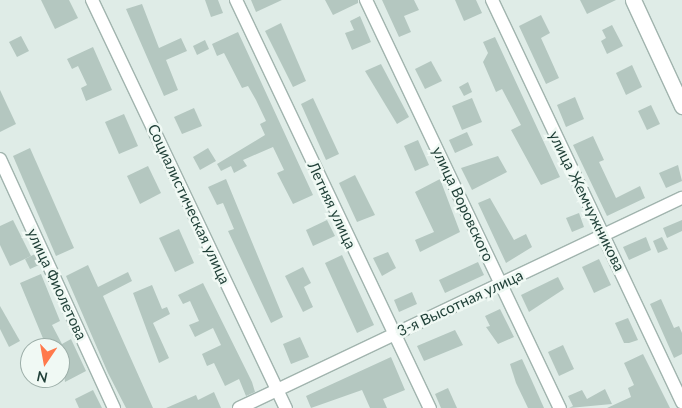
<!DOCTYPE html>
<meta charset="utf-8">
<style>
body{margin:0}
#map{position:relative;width:682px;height:408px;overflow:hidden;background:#dfece7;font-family:Lato,sans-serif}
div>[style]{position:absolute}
.building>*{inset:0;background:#b4c7c0}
.roads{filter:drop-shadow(1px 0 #a1b4ae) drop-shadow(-1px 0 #a1b4ae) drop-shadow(0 1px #a1b4ae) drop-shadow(0 -1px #a1b4ae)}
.minor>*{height:12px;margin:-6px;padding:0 6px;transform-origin:6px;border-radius:6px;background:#fff}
.secondary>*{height:15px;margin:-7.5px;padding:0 7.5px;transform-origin:7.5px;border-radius:7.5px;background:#fff}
span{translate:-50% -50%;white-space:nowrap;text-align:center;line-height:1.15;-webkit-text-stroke:5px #f0f9f4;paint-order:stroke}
.street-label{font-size:15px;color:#1e3e36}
.north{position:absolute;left:20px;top:338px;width:50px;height:50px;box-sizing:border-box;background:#f0f9f4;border:1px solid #9caea8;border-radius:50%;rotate:192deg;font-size:14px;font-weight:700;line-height:20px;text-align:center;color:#1e3e36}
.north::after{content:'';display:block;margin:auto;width:18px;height:22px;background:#ff794b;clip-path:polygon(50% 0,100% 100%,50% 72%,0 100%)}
</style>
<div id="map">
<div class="building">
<div style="clip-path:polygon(41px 0,69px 0,78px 18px,55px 29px)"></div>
<div style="clip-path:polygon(205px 0,218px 0,223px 13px,211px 17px)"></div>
<div style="clip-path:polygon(251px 0,282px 0,256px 12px)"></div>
<div style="clip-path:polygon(325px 0,358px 0,358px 3px,333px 15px)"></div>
<div style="clip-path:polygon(382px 0,414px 0,419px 10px,404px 16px,411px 32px,399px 37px)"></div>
<div style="clip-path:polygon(455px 0,476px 0,482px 13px,464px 21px)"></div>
<div style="clip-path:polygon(580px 0,616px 0,587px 14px)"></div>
<div style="clip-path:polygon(142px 4px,159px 48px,181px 38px,187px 51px,166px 60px,178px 90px,164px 96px,126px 9px)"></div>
<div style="clip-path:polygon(541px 15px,550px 33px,541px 38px,559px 78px,546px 84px,519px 26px)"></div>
<div style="clip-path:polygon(360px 16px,371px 42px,352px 50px,345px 33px,354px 30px,350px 21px)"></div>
<div style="clip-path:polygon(281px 23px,306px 81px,293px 87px,265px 31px)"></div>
<div style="clip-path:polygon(612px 25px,623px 46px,607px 54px,601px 41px,606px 38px,602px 30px)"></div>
<div style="clip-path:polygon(238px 32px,313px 195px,293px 204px,277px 173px,284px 170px,273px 147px,243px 160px,247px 166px,234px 173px,231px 166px,221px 171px,217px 164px,265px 135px,260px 124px,266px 121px,256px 100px,248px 86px,242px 88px,224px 53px,217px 56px,212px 44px)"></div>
<div style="clip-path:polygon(21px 36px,29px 51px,17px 57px,9px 42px)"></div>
<div style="clip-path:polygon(495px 37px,560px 177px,541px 185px,511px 130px,521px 125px,502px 89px,496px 92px,483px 62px,488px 53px,483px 42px)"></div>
<div style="clip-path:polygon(205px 40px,209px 49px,197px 55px,193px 46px)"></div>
<div style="clip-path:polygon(93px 47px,112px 90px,86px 101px,81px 88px,87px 85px,78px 66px,72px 69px,67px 59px)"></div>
<div style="clip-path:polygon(431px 61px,442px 81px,425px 89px,415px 69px)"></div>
<div style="clip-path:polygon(381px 64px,409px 117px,397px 124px,365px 71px)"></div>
<div style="clip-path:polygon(632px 65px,642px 87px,626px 95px,616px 73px)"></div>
<div style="clip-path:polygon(468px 82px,472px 92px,464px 96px,459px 87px)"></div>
<div style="clip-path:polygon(0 90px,16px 124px,0 132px)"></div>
<div style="clip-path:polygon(575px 97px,584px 119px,566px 127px,557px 105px)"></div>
<div style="clip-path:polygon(313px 98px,339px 154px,326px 160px,301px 104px)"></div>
<div style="clip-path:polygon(472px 98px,482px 122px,462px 130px,452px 106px)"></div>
<div style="clip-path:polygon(651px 105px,660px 124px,647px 130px,638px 111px)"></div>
<div style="clip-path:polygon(194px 108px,202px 126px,182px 134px,174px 117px)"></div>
<div style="clip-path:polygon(124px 114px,138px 146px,119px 154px,105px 122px)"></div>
<div style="clip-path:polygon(467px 132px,473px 145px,455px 153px,449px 140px)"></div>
<div style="clip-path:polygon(593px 136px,604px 160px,599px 162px,616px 198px,640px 186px,645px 198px,607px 216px,573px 145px)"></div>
<div style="clip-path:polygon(418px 140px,429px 165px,415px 171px,404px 146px)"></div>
<div style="clip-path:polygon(30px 148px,74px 248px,56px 256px,13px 156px)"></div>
<div style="clip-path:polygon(208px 148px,216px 161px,200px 170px,193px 157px)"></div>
<div style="clip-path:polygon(498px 156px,507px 172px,472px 190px,461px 168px)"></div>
<div style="clip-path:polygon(678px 165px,682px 181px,666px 188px,659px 173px)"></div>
<div style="clip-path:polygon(148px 166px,161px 193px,140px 204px,127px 176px)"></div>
<div style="clip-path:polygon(355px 175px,375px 215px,357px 222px,339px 183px)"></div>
<div style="clip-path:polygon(226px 179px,283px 317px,271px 323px,228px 231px,234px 229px,223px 203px,217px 205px,208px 187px)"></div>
<div style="clip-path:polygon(440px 179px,460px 232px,420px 252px,415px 240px,434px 232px,415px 192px)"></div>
<div style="clip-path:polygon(490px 198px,514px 240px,526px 234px,532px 247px,506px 263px,478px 203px)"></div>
<div style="clip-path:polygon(579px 213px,584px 227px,572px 232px,566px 218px)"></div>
<div style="clip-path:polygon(13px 220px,31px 256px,10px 266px,0 245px,0 226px)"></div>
<div style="clip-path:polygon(327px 220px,335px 236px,313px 246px,306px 230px)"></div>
<div style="clip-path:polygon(682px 220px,682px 231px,667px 238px,663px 228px)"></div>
<div style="clip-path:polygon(179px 229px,194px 263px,175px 272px,159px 238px)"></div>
<div style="clip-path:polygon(646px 237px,651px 250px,629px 260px,623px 247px)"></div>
<div style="clip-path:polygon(662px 237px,668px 249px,658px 253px,653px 241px)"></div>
<div style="clip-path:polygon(388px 252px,396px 268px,382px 276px,373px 258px)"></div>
<div style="clip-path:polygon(35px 254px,39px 265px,30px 269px,25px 259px)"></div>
<div style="clip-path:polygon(342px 255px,374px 325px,357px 333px,325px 263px)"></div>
<div style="clip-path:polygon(599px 259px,611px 285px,594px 293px,582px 267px)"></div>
<div style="clip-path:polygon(478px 262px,484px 275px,445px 293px,439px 280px)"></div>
<div style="clip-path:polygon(88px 265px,98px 287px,128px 272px,132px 281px,103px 296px,153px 408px,126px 408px,108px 373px,66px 276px)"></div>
<div style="clip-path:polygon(303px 267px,311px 283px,304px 287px,313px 307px,303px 312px,285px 276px)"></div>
<div style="clip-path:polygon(41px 274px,60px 321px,52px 325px,62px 344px,71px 339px,86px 371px,65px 382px,60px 348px,47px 348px,20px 283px)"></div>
<div style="clip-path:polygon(558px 277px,564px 289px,529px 312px,521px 295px)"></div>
<div style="clip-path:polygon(203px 283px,252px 382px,255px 392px,246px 396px,239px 379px,225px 386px,214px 363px,207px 366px,202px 354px,221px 345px,213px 328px,195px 337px,189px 325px,199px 321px,190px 301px,183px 304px,178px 295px)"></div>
<div style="clip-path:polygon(152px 285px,162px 309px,167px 307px,170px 314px,153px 323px,169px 358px,159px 363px,133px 293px)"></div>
<div style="clip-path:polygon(412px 292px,417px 304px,399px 312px,394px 300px)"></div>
<div style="clip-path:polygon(661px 299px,674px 328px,679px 326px,682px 333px,682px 354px,674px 358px,650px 304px)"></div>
<div style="clip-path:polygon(0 306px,20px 341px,9px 347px,0 329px)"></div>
<div style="clip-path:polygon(500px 309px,514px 337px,498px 344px,486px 327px,490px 326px,485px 316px)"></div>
<div style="clip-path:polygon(628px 318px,638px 340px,629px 343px,624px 343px,615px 323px)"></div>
<div style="clip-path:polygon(455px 330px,463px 345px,424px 361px,417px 346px)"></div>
<div style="clip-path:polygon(300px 337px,309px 357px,291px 364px,283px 344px)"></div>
<div style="clip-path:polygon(563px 345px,574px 369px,559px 376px,548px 352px)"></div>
<div style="clip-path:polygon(643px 354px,670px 408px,607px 408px,631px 397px,628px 388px,634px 385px,624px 363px)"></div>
<div style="clip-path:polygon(391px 357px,405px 390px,383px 399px,387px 408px,370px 408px,362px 390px,311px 408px,306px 396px)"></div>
<div style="clip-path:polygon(522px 359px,532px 381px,544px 408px,528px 408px,516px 383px,510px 364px)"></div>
<div style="clip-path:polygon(448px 388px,457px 408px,441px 408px,435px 394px)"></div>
<div style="clip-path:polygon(605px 389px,612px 404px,569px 408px,573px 406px,568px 396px,582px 390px,587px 399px)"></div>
<div style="clip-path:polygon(93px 390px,102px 408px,79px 408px,75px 399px)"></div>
<div style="clip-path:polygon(214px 392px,221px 408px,166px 408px,196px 395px,198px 400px)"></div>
</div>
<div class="roads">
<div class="minor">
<div style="left:92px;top:0;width:452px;rotate:64.6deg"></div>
<div style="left:236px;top:0;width:452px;rotate:64.6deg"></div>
<div style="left:366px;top:0;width:452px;rotate:64.6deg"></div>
<div style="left:492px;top:0;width:445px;rotate:64.7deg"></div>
<div style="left:0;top:159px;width:274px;rotate:65.4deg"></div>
<div style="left:239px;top:408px;width:490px;rotate:-25.4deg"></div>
</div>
<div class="secondary">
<div style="left:633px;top:0;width:117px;rotate:65.2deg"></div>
</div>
</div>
<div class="street-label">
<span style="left:587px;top:201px;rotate:64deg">улица Жемчужникова</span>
<span style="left:189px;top:204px;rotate:65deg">Социалистическая улица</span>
<span style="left:463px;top:204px;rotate:65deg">улица Воровского</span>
<span style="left:332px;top:205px;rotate:65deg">Летняя улица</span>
<span style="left:57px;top:284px;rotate:65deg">улица Фиолетова</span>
<span style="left:460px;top:303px;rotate:-25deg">3-я Высотная улица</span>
</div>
<div class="north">N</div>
</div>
